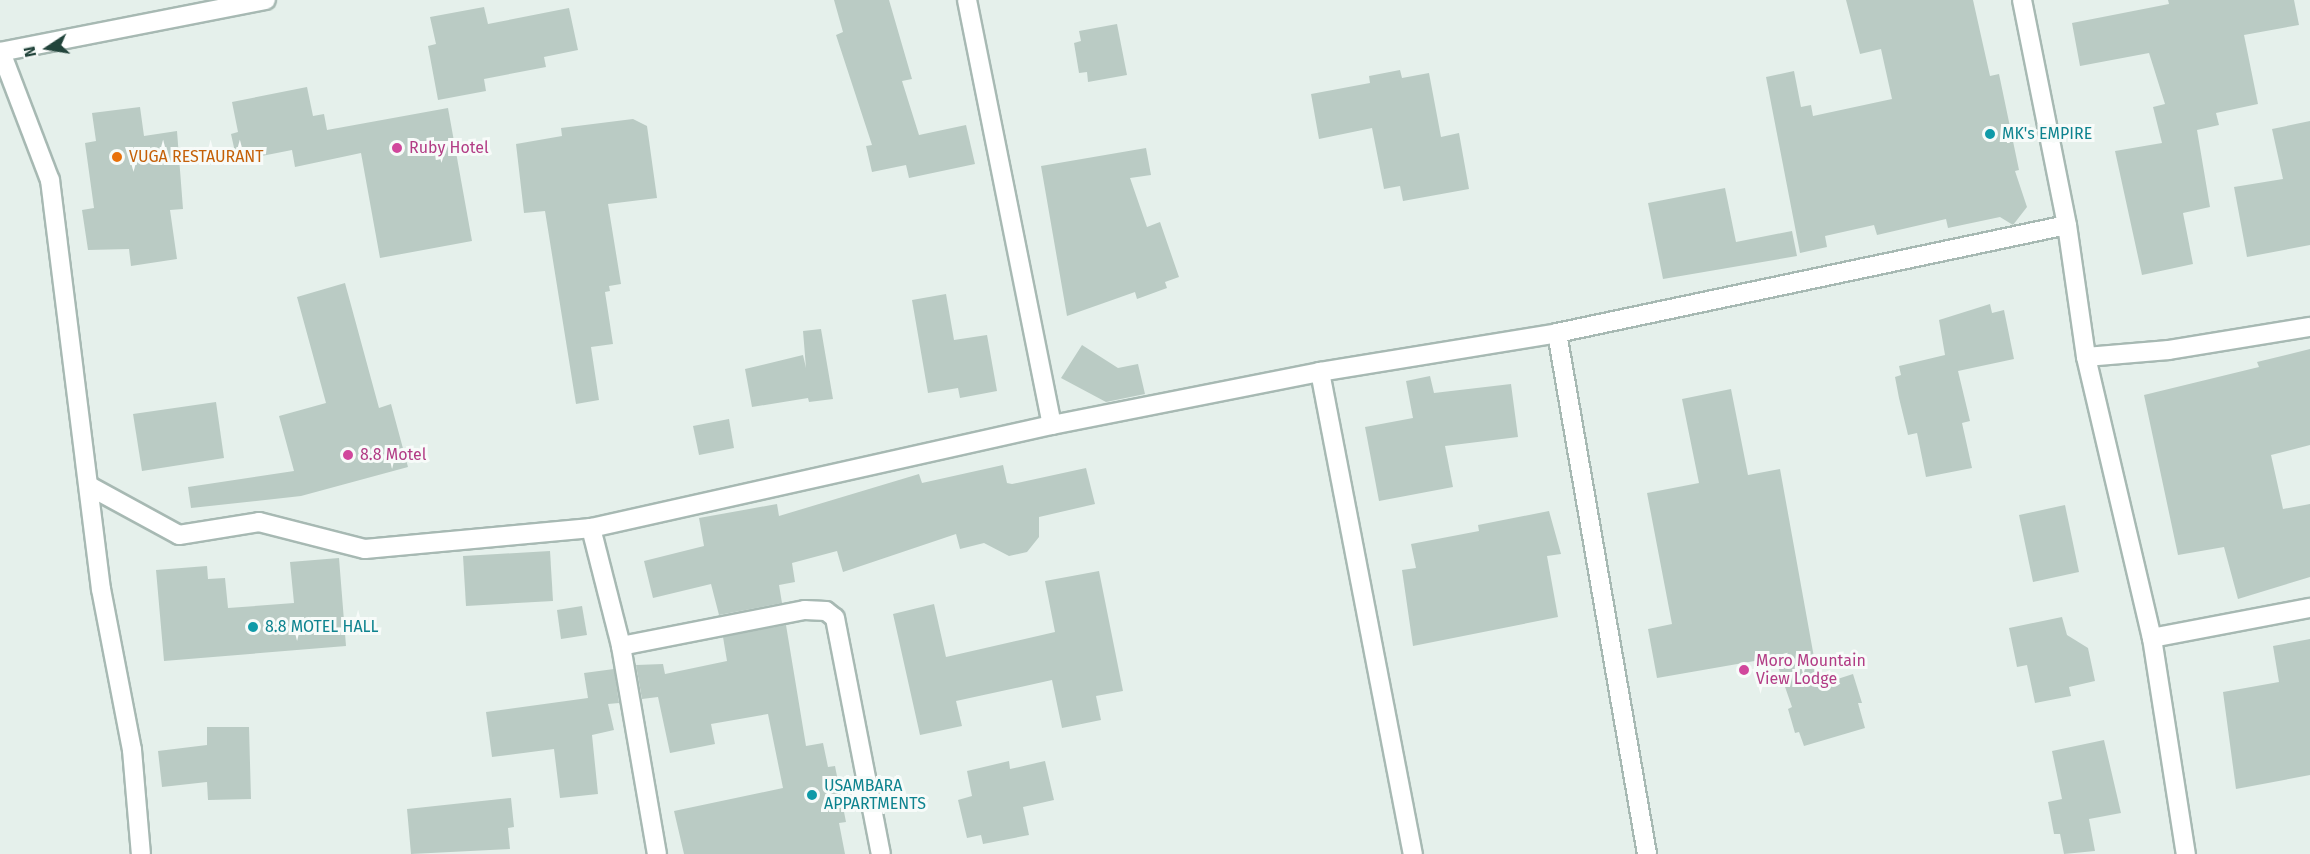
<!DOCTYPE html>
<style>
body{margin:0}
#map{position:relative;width:2310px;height:854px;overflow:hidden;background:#e5f0eb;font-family:"Fira Sans",sans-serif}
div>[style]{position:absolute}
.building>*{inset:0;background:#bacbc4}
.roads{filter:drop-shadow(2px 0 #a7b9b3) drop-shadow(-2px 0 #a7b9b3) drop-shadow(0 2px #a7b9b3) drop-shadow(0 -2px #a7b9b3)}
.minor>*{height:18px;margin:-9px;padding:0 9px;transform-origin:9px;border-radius:9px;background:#fff}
.dots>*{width:16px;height:16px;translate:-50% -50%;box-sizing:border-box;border:3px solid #f7fbf9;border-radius:50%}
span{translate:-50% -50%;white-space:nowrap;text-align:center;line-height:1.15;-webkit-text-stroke:6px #f7fbf9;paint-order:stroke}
.culture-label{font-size:16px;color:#0d838f}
.left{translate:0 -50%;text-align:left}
.hotel-label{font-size:16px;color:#b23c85}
.food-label{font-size:16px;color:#c56008}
.north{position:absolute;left:18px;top:18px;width:60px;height:60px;-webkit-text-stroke:4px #f7fbf9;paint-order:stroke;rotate:258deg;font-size:16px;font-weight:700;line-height:24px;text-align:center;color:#22443b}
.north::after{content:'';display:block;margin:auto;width:21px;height:27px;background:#22443b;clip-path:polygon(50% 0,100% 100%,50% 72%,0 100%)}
</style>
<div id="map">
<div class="building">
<div style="clip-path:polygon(834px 0,889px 0,912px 79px,902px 81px,919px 135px,966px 125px,975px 164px,909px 178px,906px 165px,872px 172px,866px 146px,872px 145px,836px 35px,843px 32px)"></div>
<div style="clip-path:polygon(1846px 0,1973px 0,1990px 76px,1999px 74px,2019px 170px,2015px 171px,2027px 207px,2013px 225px,2000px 217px,1948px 228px,1946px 219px,1877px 235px,1874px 225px,1825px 236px,1827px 247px,1800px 253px,1766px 77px,1794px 71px,1801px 107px,1811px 105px,1813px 116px,1892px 99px,1881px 49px,1860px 54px)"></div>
<div style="clip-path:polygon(2168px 0,2294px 0,2299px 25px,2244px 35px,2258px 104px,2216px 113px,2219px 125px,2197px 130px,2210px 207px,2183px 213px,2193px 264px,2142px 275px,2115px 151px,2162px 143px,2153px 107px,2165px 104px,2149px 53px,2080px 66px,2072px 23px,2169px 4px)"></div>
<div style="clip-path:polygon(484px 7px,488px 24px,569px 8px,578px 50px,544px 57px,546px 67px,484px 79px,486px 91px,438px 100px,428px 46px,436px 44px,430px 17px)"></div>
<div style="clip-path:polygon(1117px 24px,1127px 75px,1088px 82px,1087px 72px,1079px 73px,1074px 43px,1081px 41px,1079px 31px)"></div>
<div style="clip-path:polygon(1400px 70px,1402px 78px,1429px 73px,1441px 137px,1459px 133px,1469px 189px,1403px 201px,1400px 186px,1384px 189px,1372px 128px,1319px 139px,1311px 94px,1370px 83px,1369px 76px)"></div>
<div style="clip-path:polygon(307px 87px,313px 116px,324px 114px,327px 130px,448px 108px,472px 241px,380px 258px,361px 153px,295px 167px,292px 150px,237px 161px,231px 134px,238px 132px,232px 102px)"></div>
<div style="clip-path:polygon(140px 107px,144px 136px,177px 131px,183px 209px,170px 210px,177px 259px,131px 266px,129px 249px,88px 250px,82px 210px,94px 208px,85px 143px,96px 141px,92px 113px)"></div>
<div style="clip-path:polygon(633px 119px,647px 126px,657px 198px,608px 204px,621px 284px,609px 286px,610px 291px,605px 292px,613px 344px,591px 347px,599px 400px,576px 404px,545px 211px,524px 213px,516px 144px,562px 136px,561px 128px)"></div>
<div style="clip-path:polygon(2310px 121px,2310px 245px,2247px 257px,2234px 187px,2283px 179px,2272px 129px)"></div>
<div style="clip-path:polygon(1146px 148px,1151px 175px,1130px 178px,1147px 227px,1160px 222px,1179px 277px,1165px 282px,1167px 288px,1137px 299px,1135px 292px,1067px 316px,1041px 166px)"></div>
<div style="clip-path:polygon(1725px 188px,1736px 242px,1792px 231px,1797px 256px,1663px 279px,1648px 203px)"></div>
<div style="clip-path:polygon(345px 283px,379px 408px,391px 404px,408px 467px,301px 496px,191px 508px,188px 487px,294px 471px,279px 416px,326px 403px,297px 297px)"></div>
<div style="clip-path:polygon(946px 294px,954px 340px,987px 335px,997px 391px,960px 398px,958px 388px,928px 393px,912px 300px)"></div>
<div style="clip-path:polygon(1990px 304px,1992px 313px,2004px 310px,2014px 359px,1958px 371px,1970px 421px,1962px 423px,1972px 468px,1926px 477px,1917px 433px,1908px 435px,1899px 398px,1895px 377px,1901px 375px,1899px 366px,1945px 355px,1939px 320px)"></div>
<div style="clip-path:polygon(821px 329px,833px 399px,809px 402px,808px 398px,752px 407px,745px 369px,803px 355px,806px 368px,803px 331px)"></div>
<div style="clip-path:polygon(1082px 345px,1118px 368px,1138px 364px,1145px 394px,1106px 402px,1061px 378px)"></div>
<div style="clip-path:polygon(2310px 349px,2310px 445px,2271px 455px,2283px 509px,2310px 504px,2310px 577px,2238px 599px,2224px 547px,2178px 555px,2144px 395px,2259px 367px,2257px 362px)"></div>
<div style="clip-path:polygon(1430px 376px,1434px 393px,1511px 384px,1518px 437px,1445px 446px,1453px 487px,1379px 501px,1365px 427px,1413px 418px,1406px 381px)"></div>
<div style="clip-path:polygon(1731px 389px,1748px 475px,1780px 469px,1819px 685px,1853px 674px,1862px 703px,1858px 703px,1865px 728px,1804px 746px,1799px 732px,1795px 733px,1788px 709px,1792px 707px,1776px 661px,1766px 662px,1766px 659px,1657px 678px,1648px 629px,1672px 624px,1647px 493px,1699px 483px,1682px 399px)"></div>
<div style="clip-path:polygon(216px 402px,224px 458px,142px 471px,133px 414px)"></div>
<div style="clip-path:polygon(729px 419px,734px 448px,699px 455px,693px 426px)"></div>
<div style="clip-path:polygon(1003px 465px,1007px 483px,1012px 484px,1086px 468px,1095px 504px,1039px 517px,1039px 537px,1027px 552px,1009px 556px,984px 543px,960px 549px,956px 534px,843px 572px,837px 551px,792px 563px,795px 582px,779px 585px,782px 603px,719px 615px,711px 584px,653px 598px,644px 561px,704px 546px,699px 518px,777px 504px,779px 516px,919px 474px,922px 483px)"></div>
<div style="clip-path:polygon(2065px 505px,2079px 572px,2033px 582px,2019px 515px)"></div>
<div style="clip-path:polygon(1549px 511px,1561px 554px,1547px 556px,1558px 617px,1413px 646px,1402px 570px,1416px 568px,1411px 544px,1479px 531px,1478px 525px)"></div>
<div style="clip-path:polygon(550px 551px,553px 601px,466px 606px,463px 556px)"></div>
<div style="clip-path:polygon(339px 558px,346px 646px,164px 661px,156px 570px,207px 566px,208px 579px,225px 578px,228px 608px,294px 603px,290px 562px)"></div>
<div style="clip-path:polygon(1099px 571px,1123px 691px,1096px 696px,1101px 720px,1062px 728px,1052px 680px,956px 701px,962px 726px,920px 735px,893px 614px,934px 604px,946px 657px,1055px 632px,1045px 581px)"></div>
<div style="clip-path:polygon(582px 606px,587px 635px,561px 639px,557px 610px)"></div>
<div style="clip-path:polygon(2062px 617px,2067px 635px,2088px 648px,2095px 681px,2069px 687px,2071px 696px,2035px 703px,2027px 665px,2017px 667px,2009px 628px)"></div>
<div style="clip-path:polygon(786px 625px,806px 746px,823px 743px,828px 767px,835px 766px,846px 822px,839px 823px,845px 854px,684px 854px,674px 811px,783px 788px,768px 714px,711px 724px,715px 744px,670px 753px,658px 697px,642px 699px,636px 665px,663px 664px,665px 674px,727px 661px,723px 637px)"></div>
<div style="clip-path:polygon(2310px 639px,2310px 775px,2236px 789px,2223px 692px,2279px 682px,2273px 646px)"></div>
<div style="clip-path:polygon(614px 669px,619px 703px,608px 704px,614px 730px,592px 735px,598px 794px,560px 798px,554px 749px,492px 757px,486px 712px,588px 698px,584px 673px)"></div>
<div style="clip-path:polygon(207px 727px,249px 727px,251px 799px,208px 800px,207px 782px,162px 787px,158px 751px,207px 745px)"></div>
<div style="clip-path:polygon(2104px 740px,2121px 813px,2089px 819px,2095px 851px,2064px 854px,2060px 834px,2054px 834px,2048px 802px,2062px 799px,2052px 751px)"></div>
<div style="clip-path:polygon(1009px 761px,1010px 769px,1045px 761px,1054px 800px,1023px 807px,1029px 835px,983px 844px,981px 835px,967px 838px,958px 800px,972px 796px,967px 771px)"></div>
<div style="clip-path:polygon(511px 798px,514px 827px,508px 828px,510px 849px,411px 854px,407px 809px)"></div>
</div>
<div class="roads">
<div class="minor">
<div style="left:967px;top:0;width:433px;rotate:78.7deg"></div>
<div style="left:2022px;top:0;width:229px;rotate:78.7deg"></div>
<div style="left:2067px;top:225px;width:133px;rotate:81.8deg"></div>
<div style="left:2086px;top:357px;width:289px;rotate:76.8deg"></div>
<div style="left:2152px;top:638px;width:219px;rotate:81.1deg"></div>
<div style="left:0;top:52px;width:271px;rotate:-11.1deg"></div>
<div style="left:1px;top:52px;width:137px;rotate:69.1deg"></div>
<div style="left:50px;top:180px;width:412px;rotate:82.9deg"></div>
<div style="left:101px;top:589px;width:164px;rotate:79.1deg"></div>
<div style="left:132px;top:750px;width:104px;rotate:85.1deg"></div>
<div style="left:1557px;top:333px;width:529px;rotate:80.2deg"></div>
<div style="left:2086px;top:357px;width:83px;rotate:-4.8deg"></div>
<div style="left:2169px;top:350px;width:143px;rotate:-9.3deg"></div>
<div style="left:1320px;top:372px;width:491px;rotate:79.1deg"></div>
<div style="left:91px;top:487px;width:100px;rotate:28.6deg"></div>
<div style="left:179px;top:535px;width:81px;rotate:-9.2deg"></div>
<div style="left:259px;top:522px;width:109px;rotate:14.3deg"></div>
<div style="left:365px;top:549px;width:227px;rotate:-5.3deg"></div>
<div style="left:591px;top:528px;width:472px;rotate:-12.6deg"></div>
<div style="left:1052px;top:425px;width:273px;rotate:-11.2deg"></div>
<div style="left:1320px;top:372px;width:240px;rotate:-9.3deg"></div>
<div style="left:1557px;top:333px;width:521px;rotate:-11.96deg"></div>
<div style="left:591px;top:528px;width:122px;rotate:75.7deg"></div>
<div style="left:621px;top:646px;width:211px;rotate:80.2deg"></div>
<div style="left:2152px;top:638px;width:161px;rotate:-10.8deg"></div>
<div style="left:621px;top:646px;width:187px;rotate:-11.1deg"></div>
<div style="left:805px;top:610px;width:21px;rotate:3deg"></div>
<div style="left:826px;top:611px;width:11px;rotate:38deg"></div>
<div style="left:835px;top:618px;width:240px;rotate:79deg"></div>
</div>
</div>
<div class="dots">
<div style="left:1990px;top:134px;background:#0f9aa8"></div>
<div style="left:397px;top:148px;background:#d1479c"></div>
<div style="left:117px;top:157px;background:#e8710a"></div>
<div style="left:348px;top:455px;background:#d1479c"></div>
<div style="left:253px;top:627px;background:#0f9aa8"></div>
<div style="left:1744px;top:670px;background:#d1479c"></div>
<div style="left:812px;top:795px;background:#0f9aa8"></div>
</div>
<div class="culture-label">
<span class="left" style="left:2002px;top:134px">MK's EMPIRE</span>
<span class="left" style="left:265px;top:627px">8.8 MOTEL HALL</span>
<span class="left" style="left:824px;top:795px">USAMBARA<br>APPARTMENTS</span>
</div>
<div class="hotel-label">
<span class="left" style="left:409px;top:148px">Ruby Hotel</span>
<span class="left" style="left:360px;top:455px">8.8 Motel</span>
<span class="left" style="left:1756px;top:670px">Moro Mountain<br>View Lodge</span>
</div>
<div class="food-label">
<span class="left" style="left:129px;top:157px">VUGA RESTAURANT</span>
</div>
<div class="north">N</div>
</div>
